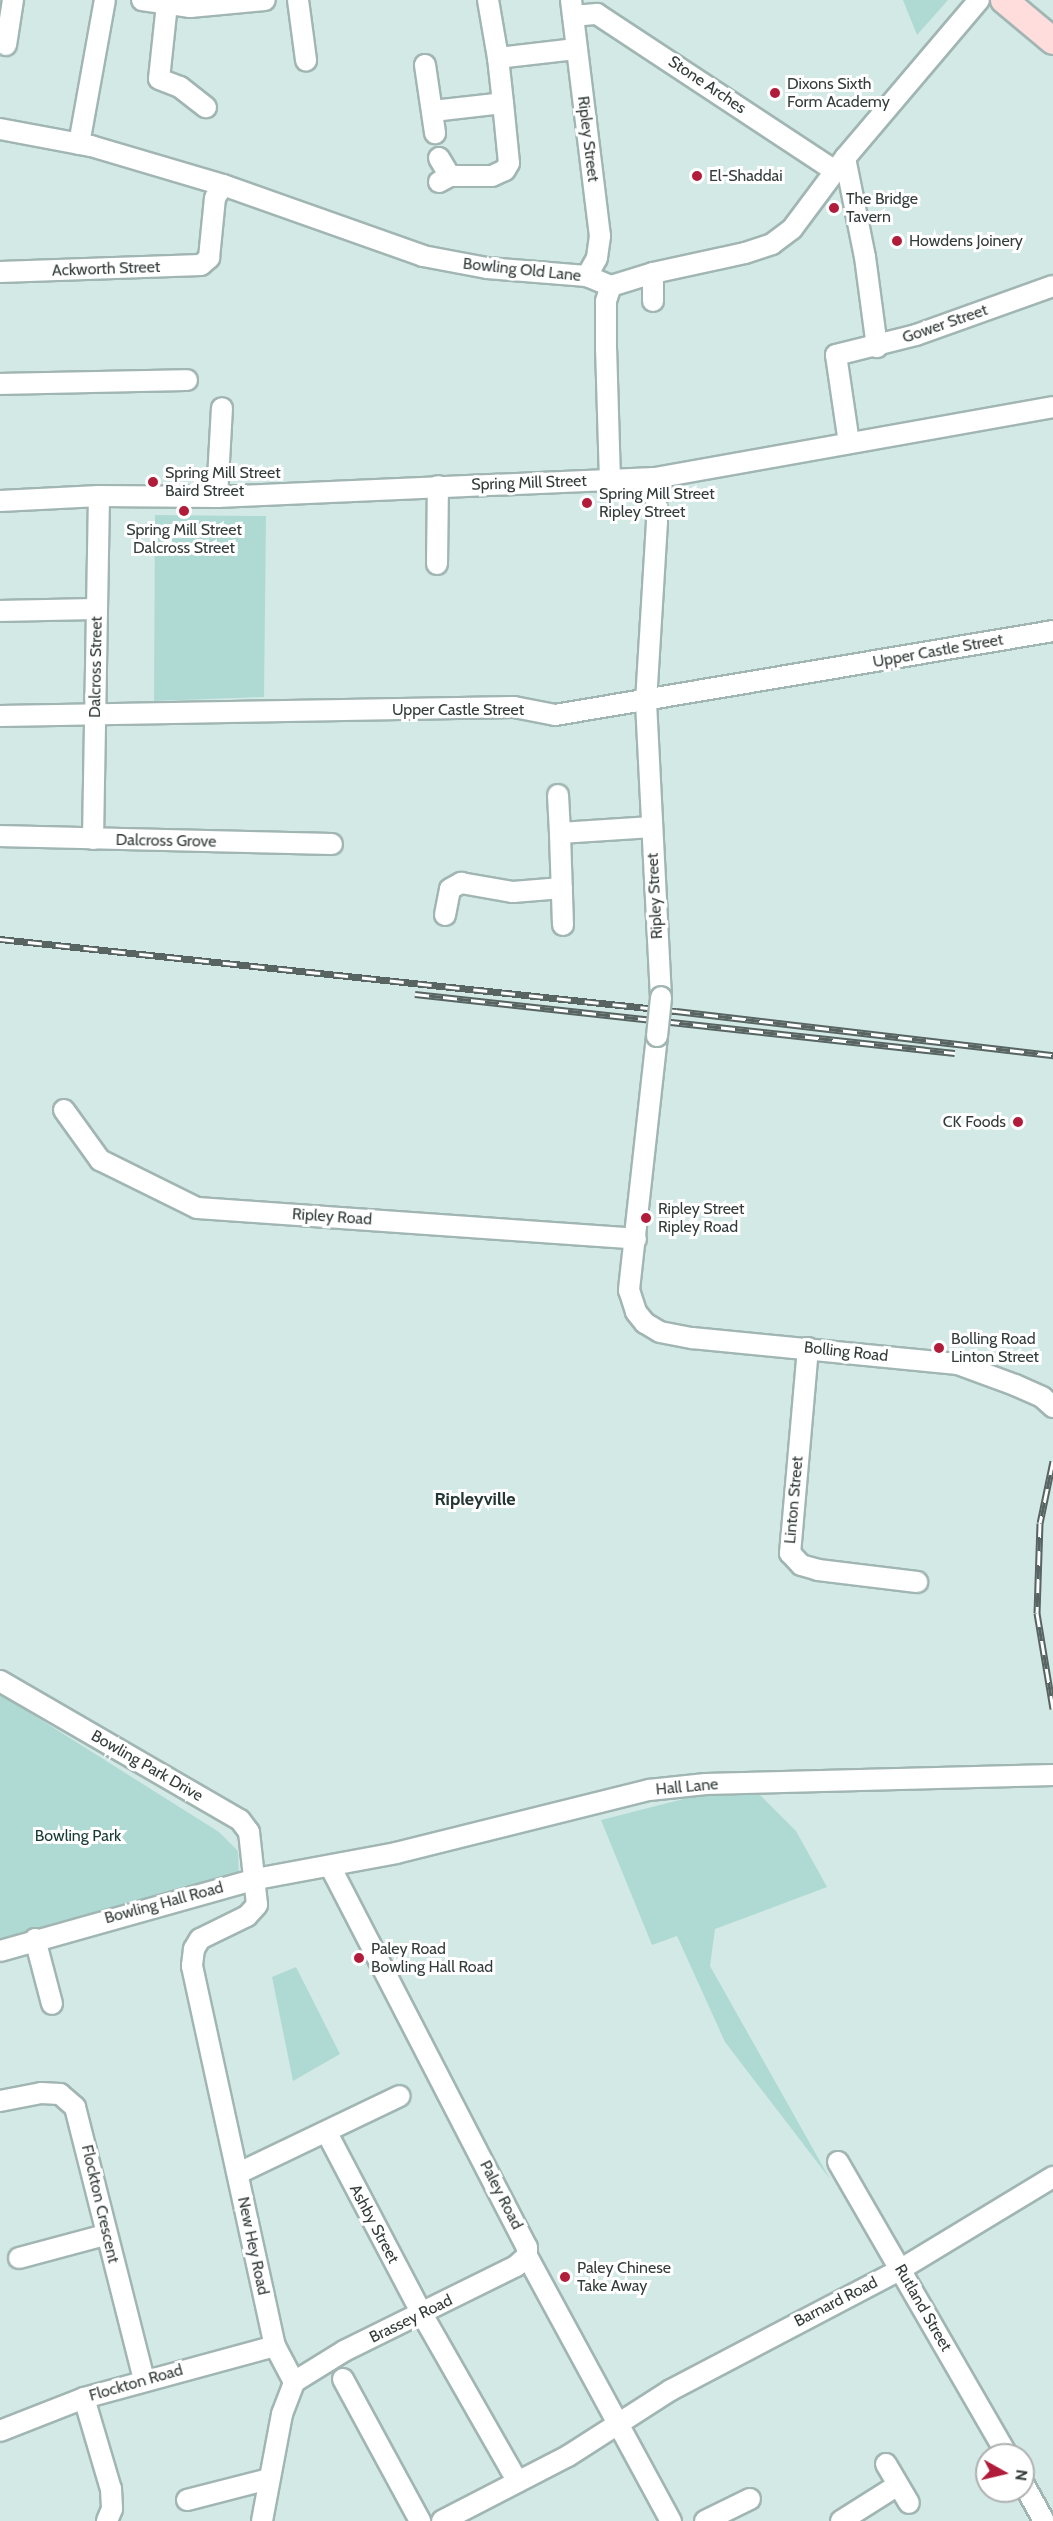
<!DOCTYPE html>
<style>
body{margin:0}
#map{position:relative;width:1053px;height:2521px;overflow:hidden;background:#d3e9e6;font-family:Cabin,sans-serif}
div>[style]{position:absolute}
.green>*{inset:0;background:#afdad4}
.roads{filter:drop-shadow(2px 0 #a1b6b3) drop-shadow(-2px 0 #a1b6b3) drop-shadow(0 2px #a1b6b3) drop-shadow(0 -2px #a1b6b3)}
.minor>*{height:20px;margin:-10px;padding:0 10px;transform-origin:10px;border-radius:10px;background:#fff}
.major>*{height:26px;margin:-13px;padding:0 13px;transform-origin:13px;border-radius:13px;background:#fdd}
.rail>*{height:7px;margin-top:-3.5px;transform-origin:0;background:repeating-linear-gradient(90deg,#fff 0 14px,#586462 0 28px);box-sizing:border-box;border-block:2px solid #586462}
.bridges{filter:drop-shadow(2px 0 #a1b6b3) drop-shadow(-2px 0 #a1b6b3) drop-shadow(0 2px #a1b6b3) drop-shadow(0 -2px #a1b6b3)}
.minor-bridge>*{height:20px;margin:-10px;padding:0 10px;transform-origin:10px;border-radius:10px;background:#fff}
.dots>*{width:16px;height:16px;translate:-50% -50%;box-sizing:border-box;border:3px solid #fff;border-radius:50%}
span{translate:-50% -50%;white-space:nowrap;text-align:center;line-height:1.15;-webkit-text-stroke:6px #fff;paint-order:stroke}
.poi-label{font-size:16px;color:#343d3b}
.left{translate:0 -50%;text-align:left}
.right{translate:-100% -50%;text-align:right}
.street-label{font-size:16px;color:#343d3b}
.park-label{font-size:16px;color:#173a36}
.neighbourhood-label{font-size:18px;color:#243734;font-weight:700}
.north{position:absolute;left:975px;top:2443px;width:60px;height:60px;box-sizing:border-box;background:#fff;border:2px solid #aeb1b1;border-radius:50%;rotate:98deg;font-size:16px;font-weight:700;line-height:24px;text-align:center;color:#343d3b}
.north::after{content:'';display:block;margin:auto;width:21px;height:27px;background:#b01c39;clip-path:polygon(50% 0,100% 100%,50% 72%,0 100%)}
</style>
<div id="map">
<div class="green">
<div style="clip-path:polygon(903px 0,948px 0,917px 35px)"></div>
<div style="clip-path:polygon(155px 515px,266px 516px,264px 697px,154px 701px)"></div>
<div style="clip-path:polygon(0 1694px,219px 1832px,238px 1851px,239px 1878px,54px 1923px,0 1941px)"></div>
<div style="clip-path:polygon(707px 1793px,759px 1794px,796px 1831px,827px 1887px,715px 1929px,710px 1966px,830px 2179px,725px 2042px,677px 1936px,652px 1945px,601px 1820px)"></div>
<div style="clip-path:polygon(296px 1967px,340px 2054px,293px 2081px,272px 1977px)"></div>
</div>
<div class="roads">
<div class="minor">
<div style="left:142px;top:0;width:49px;rotate:8.3deg"></div>
<div style="left:190px;top:7px;width:75px;rotate:-5.3deg"></div>
<div style="left:298px;top:0;width:61px;rotate:82.4deg"></div>
<div style="left:488px;top:0;width:59px;rotate:80.2deg"></div>
<div style="left:571px;top:0;width:238px;rotate:83deg"></div>
<div style="left:600px;top:236px;width:22px;rotate:98deg"></div>
<div style="left:597px;top:258px;width:21px;rotate:119deg"></div>
<div style="left:167px;top:4px;width:75px;rotate:96.1deg"></div>
<div style="left:159px;top:79px;width:22px;rotate:21deg"></div>
<div style="left:180px;top:87px;width:33px;rotate:38deg"></div>
<div style="left:573px;top:16px;width:24px;rotate:-5deg"></div>
<div style="left:597px;top:14px;width:285px;rotate:33.4deg"></div>
<div style="left:6px;top:45px;width:46px;rotate:-81.2deg"></div>
<div style="left:425px;top:65px;width:69px;rotate:81.6deg"></div>
<div style="left:433px;top:111px;width:70px;rotate:-6.5deg"></div>
<div style="left:503px;top:103px;width:45px;rotate:-96.3deg"></div>
<div style="left:498px;top:58px;width:79px;rotate:-6.6deg"></div>
<div style="left:0;top:129px;width:93px;rotate:10.6deg"></div>
<div style="left:91px;top:146px;width:138px;rotate:16.5deg"></div>
<div style="left:223px;top:185px;width:212px;rotate:19.5deg"></div>
<div style="left:423px;top:256px;width:65px;rotate:10.6deg"></div>
<div style="left:487px;top:268px;width:100px;rotate:4.6deg"></div>
<div style="left:587px;top:276px;width:26px;rotate:23deg"></div>
<div style="left:611px;top:286px;width:44px;rotate:-17.2deg"></div>
<div style="left:653px;top:273px;width:94px;rotate:-12.3deg"></div>
<div style="left:745px;top:253px;width:28px;rotate:-18deg"></div>
<div style="left:772px;top:244px;width:25px;rotate:-37deg"></div>
<div style="left:792px;top:229px;width:89px;rotate:-53.3deg"></div>
<div style="left:845px;top:158px;width:207px;rotate:-49.7deg"></div>
<div style="left:79px;top:144px;width:146px;rotate:-79.8deg"></div>
<div style="left:439px;top:158px;width:21px;rotate:59deg"></div>
<div style="left:845px;top:158px;width:101px;rotate:78.6deg"></div>
<div style="left:865px;top:257px;width:91px;rotate:82.4deg"></div>
<div style="left:439px;top:182px;width:13px;rotate:-29deg"></div>
<div style="left:450px;top:176px;width:42px"></div>
<div style="left:492px;top:176px;width:14px;rotate:-25deg"></div>
<div style="left:505px;top:170px;width:8px;rotate:-60deg"></div>
<div style="left:509px;top:163px;width:60px;rotate:-95.7deg"></div>
<div style="left:0;top:272px;width:201px;rotate:-2deg"></div>
<div style="left:201px;top:265px;width:11px;rotate:-41deg"></div>
<div style="left:209px;top:258px;width:60px;rotate:-84.3deg"></div>
<div style="left:215px;top:198px;width:15px;rotate:-58deg"></div>
<div style="left:653px;top:301px;width:28px;rotate:-90deg"></div>
<div style="left:0;top:384px;width:187px;rotate:-1.2deg"></div>
<div style="left:849px;top:443px;width:89px;rotate:-98.4deg"></div>
<div style="left:836px;top:355px;width:82px;rotate:-14deg"></div>
<div style="left:916px;top:335px;width:145px;rotate:-19.7deg"></div>
<div style="left:655px;top:478px;width:44px;rotate:87.4deg"></div>
<div style="left:657px;top:522px;width:180px;rotate:93.5deg"></div>
<div style="left:646px;top:702px;width:295px;rotate:87.1deg"></div>
<div style="left:610px;top:481px;width:132px;rotate:-91.7deg"></div>
<div style="left:606px;top:349px;width:48px;rotate:-90deg"></div>
<div style="left:606px;top:301px;width:16px;rotate:-72deg"></div>
<div style="left:217px;top:497px;width:89px;rotate:-86.8deg"></div>
<div style="left:0;top:501px;width:99px;rotate:-2.9deg"></div>
<div style="left:99px;top:496px;width:118px;rotate:0.5deg"></div>
<div style="left:217px;top:497px;width:438px;rotate:-2.5deg"></div>
<div style="left:655px;top:478px;width:404px;rotate:-10.1deg"></div>
<div style="left:437px;top:564px;width:78px;rotate:-89.3deg"></div>
<div style="left:0;top:611px;width:97px;rotate:-1.2deg"></div>
<div style="left:0;top:716px;width:514px;rotate:-1deg"></div>
<div style="left:514px;top:707px;width:42px;rotate:11deg"></div>
<div style="left:555px;top:715px;width:505px;rotate:-9.57deg"></div>
<div style="left:558px;top:795px;width:38px;rotate:87deg"></div>
<div style="left:0;top:836px;width:332px;rotate:1.4deg"></div>
<div style="left:93px;top:839px;width:343px;rotate:-89deg"></div>
<div style="left:445px;top:915px;width:26px;rotate:-79deg"></div>
<div style="left:450px;top:889px;width:13px;rotate:-29deg"></div>
<div style="left:461px;top:883px;width:53px;rotate:9.8deg"></div>
<div style="left:513px;top:892px;width:49px;rotate:-4.7deg"></div>
<div style="left:563px;top:925px;width:92px;rotate:-91.9deg"></div>
<div style="left:560px;top:833px;width:92px;rotate:-3.7deg"></div>
<div style="left:657px;top:1036px;width:256px;rotate:96.3deg"></div>
<div style="left:629px;top:1290px;width:23px;rotate:72deg"></div>
<div style="left:636px;top:1312px;width:14px;rotate:51deg"></div>
<div style="left:645px;top:1323px;width:17px;rotate:31deg"></div>
<div style="left:660px;top:1332px;width:33px;rotate:11deg"></div>
<div style="left:692px;top:1338px;width:267px;rotate:5.6deg"></div>
<div style="left:958px;top:1364px;width:61px;rotate:20.2deg"></div>
<div style="left:1015px;top:1385px;width:30px;rotate:24deg"></div>
<div style="left:1042px;top:1397px;width:15px;rotate:42deg"></div>
<div style="left:64px;top:1110px;width:62px;rotate:54.2deg"></div>
<div style="left:100px;top:1160px;width:108px;rotate:26.3deg"></div>
<div style="left:197px;top:1208px;width:440px;rotate:4deg"></div>
<div style="left:808px;top:1348px;width:206px;rotate:95deg"></div>
<div style="left:790px;top:1553px;width:16px;rotate:47deg"></div>
<div style="left:801px;top:1565px;width:18px;rotate:16deg"></div>
<div style="left:818px;top:1570px;width:100px;rotate:6.9deg"></div>
<div style="left:0;top:1681px;width:277px;rotate:30.1deg"></div>
<div style="left:240px;top:1820px;width:15px;rotate:53deg"></div>
<div style="left:249px;top:1832px;width:73px;rotate:83.7deg"></div>
<div style="left:257px;top:1905px;width:15px;rotate:132deg"></div>
<div style="left:247px;top:1916px;width:52px;rotate:153.9deg"></div>
<div style="left:200px;top:1939px;width:12px;rotate:121deg"></div>
<div style="left:194px;top:1949px;width:17px;rotate:97deg"></div>
<div style="left:192px;top:1966px;width:389px;rotate:77.7deg"></div>
<div style="left:275px;top:2346px;width:41px;rotate:62.2deg"></div>
<div style="left:331px;top:1868px;width:427px;rotate:62.7deg"></div>
<div style="left:527px;top:2247px;width:9px;rotate:90deg"></div>
<div style="left:527px;top:2256px;width:302px;rotate:61.5deg"></div>
<div style="left:35px;top:1939px;width:67px;rotate:75.3deg"></div>
<div style="left:0;top:1951px;width:266px;rotate:-15.7deg"></div>
<div style="left:256px;top:1879px;width:142px;rotate:-10.5deg"></div>
<div style="left:396px;top:1853px;width:261px;rotate:-14deg"></div>
<div style="left:649px;top:1790px;width:57px;rotate:-6deg"></div>
<div style="left:706px;top:1784px;width:347px;rotate:-1.5deg"></div>
<div style="left:0;top:2101px;width:42px;rotate:-11deg"></div>
<div style="left:41px;top:2093px;width:19px;rotate:3deg"></div>
<div style="left:60px;top:2094px;width:20px;rotate:41deg"></div>
<div style="left:75px;top:2107px;width:282px;rotate:75.8deg"></div>
<div style="left:327px;top:2133px;width:204px;rotate:62.3deg"></div>
<div style="left:422px;top:2314px;width:193px;rotate:60.3deg"></div>
<div style="left:838px;top:2162px;width:338px;rotate:60deg"></div>
<div style="left:239px;top:2173px;width:178px;rotate:-25.6deg"></div>
<div style="left:19px;top:2258px;width:89px;rotate:-15deg"></div>
<div style="left:343px;top:2379px;width:162px;rotate:61.5deg"></div>
<div style="left:84px;top:2398px;width:95px;rotate:73.5deg"></div>
<div style="left:111px;top:2489px;width:20px;rotate:87deg"></div>
<div style="left:112px;top:2509px;width:13px;rotate:113deg"></div>
<div style="left:0;top:2431px;width:90px;rotate:-21.4deg"></div>
<div style="left:84px;top:2398px;width:198px;rotate:-15.2deg"></div>
<div style="left:886px;top:2464px;width:45px;rotate:59.5deg"></div>
<div style="left:1023px;top:2483px;width:43px;rotate:61.1deg"></div>
<div style="left:187px;top:2500px;width:85px;rotate:-14.4deg"></div>
<div style="left:262px;top:2521px;width:109px;rotate:-79.4deg"></div>
<div style="left:282px;top:2414px;width:34px;rotate:-69deg"></div>
<div style="left:294px;top:2382px;width:59px;rotate:-31.8deg"></div>
<div style="left:344px;top:2351px;width:192px;rotate:-26.3deg"></div>
<div style="left:516px;top:2266px;width:15px;rotate:-42deg"></div>
<div style="left:442px;top:2521px;width:142px;rotate:-27.3deg"></div>
<div style="left:568px;top:2456px;width:122px;rotate:-32.7deg"></div>
<div style="left:671px;top:2390px;width:260px;rotate:-27.7deg"></div>
<div style="left:901px;top:2269px;width:178px;rotate:-31.2deg"></div>
<div style="left:705px;top:2521px;width:50px;rotate:-26.1deg"></div>
<div style="left:841px;top:2521px;width:67px;rotate:-32.3deg"></div>
</div>
<div class="major">
<div style="left:1004px;top:0;width:64px;rotate:39.9deg"></div>
</div>
</div>
<div class="rail">
<div style="left:0;top:939px;width:680px;rotate:6.08deg"></div>
<div style="left:676px;top:1011px;width:380px;rotate:6.7deg"></div>
<div style="left:415px;top:994px;width:543px;rotate:6.24deg"></div>
<div style="left:1053px;top:1461px;width:63px;rotate:101.8deg"></div>
<div style="left:1040px;top:1523px;width:90px;rotate:91.9deg"></div>
<div style="left:1037px;top:1613px;width:97px;rotate:80.5deg"></div>
</div>
<div class="bridges">
<div class="minor-bridge">
<div style="left:657px;top:1036px;width:39px;rotate:-84deg"></div>
</div>
</div>
<div class="dots">
<div style="left:775px;top:93px;background:#b01c39"></div>
<div style="left:697px;top:176px;background:#b01c39"></div>
<div style="left:834px;top:208px;background:#b01c39"></div>
<div style="left:897px;top:241px;background:#b01c39"></div>
<div style="left:153px;top:482px;background:#b01c39"></div>
<div style="left:587px;top:503px;background:#b01c39"></div>
<div style="left:184px;top:511px;background:#b01c39"></div>
<div style="left:1018px;top:1122px;background:#b01c39"></div>
<div style="left:646px;top:1218px;background:#b01c39"></div>
<div style="left:939px;top:1348px;background:#b01c39"></div>
<div style="left:359px;top:1958px;background:#b01c39"></div>
<div style="left:565px;top:2277px;background:#b01c39"></div>
</div>
<div class="poi-label">
<span class="left" style="left:787px;top:93px">Dixons Sixth<br>Form Academy</span>
<span class="left" style="left:709px;top:176px">El-Shaddai</span>
<span class="left" style="left:846px;top:208px">The Bridge<br>Tavern</span>
<span class="left" style="left:909px;top:241px">Howdens Joinery</span>
<span class="left" style="left:165px;top:482px">Spring Mill Street<br>Baird Street</span>
<span class="left" style="left:599px;top:503px">Spring Mill Street<br>Ripley Street</span>
<span style="left:184px;top:539px">Spring Mill Street<br>Dalcross Street</span>
<span class="right" style="left:1006px;top:1122px">CK Foods</span>
<span class="left" style="left:658px;top:1218px">Ripley Street<br>Ripley Road</span>
<span class="left" style="left:951px;top:1348px">Bolling Road<br>Linton Street</span>
<span class="left" style="left:371px;top:1958px">Paley Road<br>Bowling Hall Road</span>
<span class="left" style="left:577px;top:2277px">Paley Chinese<br>Take Away</span>
</div>
<div class="street-label">
<span style="left:707px;top:85px;rotate:34deg">Stone Arches</span>
<span style="left:588px;top:139px;rotate:83deg">Ripley Street</span>
<span style="left:106px;top:269px;rotate:-2deg">Ackworth Street</span>
<span style="left:522px;top:270px;rotate:6deg">Bowling Old Lane</span>
<span style="left:945px;top:324px;rotate:-19deg">Gower Street</span>
<span style="left:529px;top:483px;rotate:-2deg">Spring Mill Street</span>
<span style="left:938px;top:651px;rotate:-10deg">Upper Castle Street</span>
<span style="left:96px;top:667px;rotate:-89deg">Dalcross Street</span>
<span style="left:458px;top:710px">Upper Castle Street</span>
<span style="left:166px;top:841px;rotate:1deg">Dalcross Grove</span>
<span style="left:655px;top:896px;rotate:-93deg">Ripley Street</span>
<span style="left:332px;top:1217px;rotate:4deg">Ripley Road</span>
<span style="left:846px;top:1352px;rotate:6deg">Bolling Road</span>
<span style="left:794px;top:1500px;rotate:-85deg">Linton Street</span>
<span style="left:147px;top:1766px;rotate:30deg">Bowling Park Drive</span>
<span style="left:687px;top:1787px;rotate:-5deg">Hall Lane</span>
<span style="left:164px;top:1903px;rotate:-15deg">Bowling Hall Road</span>
<span style="left:501px;top:2195px;rotate:63deg">Paley Road</span>
<span style="left:100px;top:2204px;rotate:77deg">Flockton Crescent</span>
<span style="left:374px;top:2224px;rotate:62deg">Ashby Street</span>
<span style="left:253px;top:2246px;rotate:78deg">New Hey Road</span>
<span style="left:836px;top:2302px;rotate:-27deg">Barnard Road</span>
<span style="left:923px;top:2308px;rotate:60deg">Rutland Street</span>
<span style="left:411px;top:2319px;rotate:-26deg">Brassey Road</span>
<span style="left:136px;top:2383px;rotate:-16deg">Flockton Road</span>
</div>
<div class="park-label">
<span style="left:78px;top:1836px">Bowling Park</span>
</div>
<div class="neighbourhood-label">
<span style="left:475px;top:1499px">Ripleyville</span>
</div>
<div class="north">N</div>
</div>
